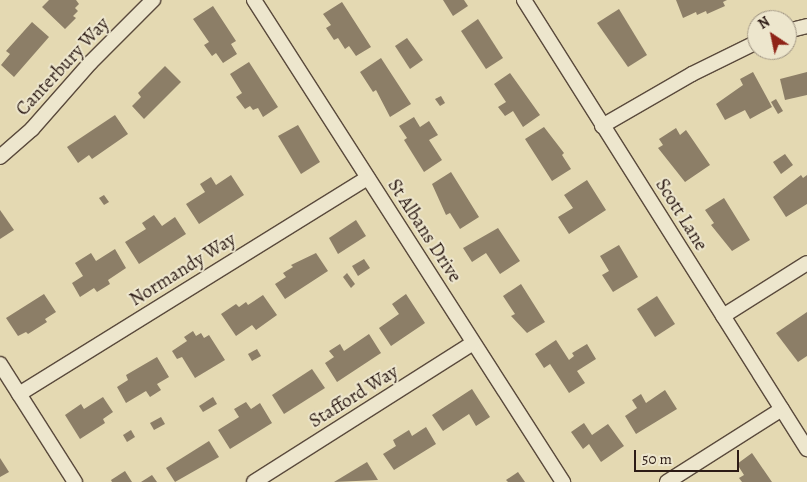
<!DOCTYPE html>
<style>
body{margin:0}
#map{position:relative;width:807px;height:482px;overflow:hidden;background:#e4d9b2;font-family:Alegreya,serif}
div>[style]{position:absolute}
.building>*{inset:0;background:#8c7e67}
.roads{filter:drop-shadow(1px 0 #5a4a3c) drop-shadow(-1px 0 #5a4a3c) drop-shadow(0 1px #5a4a3c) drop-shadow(0 -1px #5a4a3c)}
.minor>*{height:14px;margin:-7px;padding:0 7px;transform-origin:7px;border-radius:7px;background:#ede6cd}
span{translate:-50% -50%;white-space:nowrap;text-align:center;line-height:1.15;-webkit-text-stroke:4px #ede6cd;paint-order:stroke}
.street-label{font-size:19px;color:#2c1b15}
.north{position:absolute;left:747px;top:10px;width:50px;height:50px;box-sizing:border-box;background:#ede6cd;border:1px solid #a09583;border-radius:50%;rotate:326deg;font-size:14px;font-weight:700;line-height:20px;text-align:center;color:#2c1b15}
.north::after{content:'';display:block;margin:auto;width:18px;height:22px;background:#8f2418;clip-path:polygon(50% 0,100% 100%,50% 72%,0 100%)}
.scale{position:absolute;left:634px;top:450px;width:105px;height:22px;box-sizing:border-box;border:2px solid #2c1b15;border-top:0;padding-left:6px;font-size:15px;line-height:18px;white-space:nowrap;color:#2c1b15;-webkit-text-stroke:4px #ede6cd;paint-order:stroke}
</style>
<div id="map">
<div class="building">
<div style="clip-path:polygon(49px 0,76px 0,79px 4px,75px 8px,78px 11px,73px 16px,76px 18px,65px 29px,42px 7px)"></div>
<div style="clip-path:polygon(443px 0,464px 0,468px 6px,453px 16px)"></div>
<div style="clip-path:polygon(676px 0,727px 0,723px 2px,725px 6px,707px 14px,706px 11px,697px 15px,696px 12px,683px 18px)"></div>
<div style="clip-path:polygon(342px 2px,371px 47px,356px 56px,349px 46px,345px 49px,338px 38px,334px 40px,326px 28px,331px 25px,323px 14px)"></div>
<div style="clip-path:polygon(213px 6px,236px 41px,231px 44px,237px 54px,223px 63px,216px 53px,212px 56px,204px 45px,209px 42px,193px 19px)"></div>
<div style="clip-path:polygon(619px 9px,647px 55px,628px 67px,597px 23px)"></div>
<div style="clip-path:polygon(478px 19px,503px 58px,486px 69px,461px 31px)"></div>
<div style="clip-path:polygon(32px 22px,49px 37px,14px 77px,1px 65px,10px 54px,6px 51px)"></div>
<div style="clip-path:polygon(407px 38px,423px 60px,410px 69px,395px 46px)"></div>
<div style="clip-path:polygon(381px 58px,411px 104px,390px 117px,376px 90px,373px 92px,360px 72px)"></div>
<div style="clip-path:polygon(249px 62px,278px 107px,263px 117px,258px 108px,253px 110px,250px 106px,245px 109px,236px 97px,242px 93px,230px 74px)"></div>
<div style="clip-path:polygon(165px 66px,181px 82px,144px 119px,132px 106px,141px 97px,138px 93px)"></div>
<div style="clip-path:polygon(753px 72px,772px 107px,750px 119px,745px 110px,725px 120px,716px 104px,743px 85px,740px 79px)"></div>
<div style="clip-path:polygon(807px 72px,807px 95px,785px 100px,780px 79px)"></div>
<div style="clip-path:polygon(510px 73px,540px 115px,523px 127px,513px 111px,505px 116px,498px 107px,506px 102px,494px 84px)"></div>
<div style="clip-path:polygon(441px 96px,445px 103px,440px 106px,435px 99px)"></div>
<div style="clip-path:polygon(776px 99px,783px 111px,778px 114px,771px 102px)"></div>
<div style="clip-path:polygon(115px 115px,128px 134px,92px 159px,89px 155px,78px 163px,67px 147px)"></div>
<div style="clip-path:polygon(414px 117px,420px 127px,429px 121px,438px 135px,429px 140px,442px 160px,424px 172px,404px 140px,407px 138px,399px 126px)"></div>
<div style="clip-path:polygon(298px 125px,320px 162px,301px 174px,278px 136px)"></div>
<div style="clip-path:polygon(544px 127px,564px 153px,562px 155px,571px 169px,552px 181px,525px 139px)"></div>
<div style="clip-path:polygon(676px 128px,680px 135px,686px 130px,710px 165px,685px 182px,658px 148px,663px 145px,659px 139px)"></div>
<div style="clip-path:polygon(785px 154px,793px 165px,781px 174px,773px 162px)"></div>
<div style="clip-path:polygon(451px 172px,479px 217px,460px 229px,450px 213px,446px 215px,432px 184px)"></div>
<div style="clip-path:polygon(231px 175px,244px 195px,199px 224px,186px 204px,205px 192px,200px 184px,211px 177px,216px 185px)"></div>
<div style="clip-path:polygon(801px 175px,803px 178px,807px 175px,807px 204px,786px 217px,773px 197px)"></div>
<div style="clip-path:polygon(587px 180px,606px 210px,569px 234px,558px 217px,573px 208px,564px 195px)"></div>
<div style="clip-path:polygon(104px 195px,109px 202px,104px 205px,99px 198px)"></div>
<div style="clip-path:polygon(724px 198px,750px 240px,732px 251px,711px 225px,714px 223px,705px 210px)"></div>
<div style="clip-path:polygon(0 210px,14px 230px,0 239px)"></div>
<div style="clip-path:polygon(154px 215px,162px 226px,175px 217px,186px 234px,139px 264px,125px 242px,146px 229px,142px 223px)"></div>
<div style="clip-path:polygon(356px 220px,366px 236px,338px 254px,329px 238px)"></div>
<div style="clip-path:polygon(498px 228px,520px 261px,500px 274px,486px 253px,472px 262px,463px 248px)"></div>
<div style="clip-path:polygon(619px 245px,638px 277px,613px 292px,602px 275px,609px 271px,600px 256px)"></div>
<div style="clip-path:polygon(115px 249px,126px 268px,108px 280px,110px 284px,97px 292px,94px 288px,80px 297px,72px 283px,83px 276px,75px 263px,91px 253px,96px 261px)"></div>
<div style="clip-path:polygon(316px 253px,328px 271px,285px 299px,275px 284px,286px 277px,283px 273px,293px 267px,291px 265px)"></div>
<div style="clip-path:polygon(364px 259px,370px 268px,358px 276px,352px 266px)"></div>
<div style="clip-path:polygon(347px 273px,355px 284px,351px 288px,343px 277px)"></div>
<div style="clip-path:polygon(521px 284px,545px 322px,527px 333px,511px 316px,515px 314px,503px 296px)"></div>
<div style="clip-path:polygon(44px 294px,56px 312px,45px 319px,47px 322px,28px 334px,26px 332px,18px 336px,6px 318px)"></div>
<div style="clip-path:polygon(406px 294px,425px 323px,391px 346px,379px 328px,399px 314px,392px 304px)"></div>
<div style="clip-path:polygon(263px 295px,277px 315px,256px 330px,252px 325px,236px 336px,221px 314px,236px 304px,239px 307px,246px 302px,248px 305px)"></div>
<div style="clip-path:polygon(657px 296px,675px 324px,655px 337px,637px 309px)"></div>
<div style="clip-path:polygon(807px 312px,807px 356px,798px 362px,776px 333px)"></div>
<div style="clip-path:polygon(193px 331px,196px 336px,201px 333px,204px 338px,209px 335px,225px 360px,195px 378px,182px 357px,177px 359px,172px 351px,187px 341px,184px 337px)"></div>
<div style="clip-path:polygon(369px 334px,381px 353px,337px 382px,325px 363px,334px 357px,329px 351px,340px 344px,344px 351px)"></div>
<div style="clip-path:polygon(556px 340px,569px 360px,574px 356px,572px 353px,587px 344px,596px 359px,577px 371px,585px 383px,569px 393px,550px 364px,544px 368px,535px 354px)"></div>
<div style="clip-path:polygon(257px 349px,261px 356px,252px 361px,248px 354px)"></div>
<div style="clip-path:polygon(157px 357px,169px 377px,157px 384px,161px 390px,150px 397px,146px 391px,126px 403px,117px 387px,128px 380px,126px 375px)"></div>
<div style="clip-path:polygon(312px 369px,325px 388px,284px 414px,272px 395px)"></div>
<div style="clip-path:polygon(472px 389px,490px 417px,476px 426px,469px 414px,443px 431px,432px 415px)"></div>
<div style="clip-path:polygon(665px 390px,677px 409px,636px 434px,625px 416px,637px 408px,632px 400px,641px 394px,646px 403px)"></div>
<div style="clip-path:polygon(103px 397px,113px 412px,103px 419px,105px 423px,80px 439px,65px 415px,81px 404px,84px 409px)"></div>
<div style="clip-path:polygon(213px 397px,217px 404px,203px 412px,199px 406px)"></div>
<div style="clip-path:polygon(246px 402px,251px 409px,260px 403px,272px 423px,230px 449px,218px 430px,239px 417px,234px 409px)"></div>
<div style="clip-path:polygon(161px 417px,165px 424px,154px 430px,150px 423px)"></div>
<div style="clip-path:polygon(584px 423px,592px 435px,608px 424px,624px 446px,601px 462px,589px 444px,583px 449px,571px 432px)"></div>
<div style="clip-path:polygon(426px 427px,436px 444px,394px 470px,383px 454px,396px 446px,393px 440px,409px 430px,412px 436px)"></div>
<div style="clip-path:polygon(131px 430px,135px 437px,127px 442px,123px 435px)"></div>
<div style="clip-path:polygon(209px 441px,219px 457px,175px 482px,166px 468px)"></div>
<div style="clip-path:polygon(752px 453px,772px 482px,742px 482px,739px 478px,744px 475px,737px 464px)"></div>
<div style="clip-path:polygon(0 458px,9px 472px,0 477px)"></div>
<div style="clip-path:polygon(367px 462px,378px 480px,334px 482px)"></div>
<div style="clip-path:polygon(125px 471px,132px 482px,112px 482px,111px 480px)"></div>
<div style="clip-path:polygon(518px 472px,525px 482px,508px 482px,506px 480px)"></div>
<div style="clip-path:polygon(152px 475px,157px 482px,141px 482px)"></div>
</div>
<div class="roads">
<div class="minor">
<div style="left:254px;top:0;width:573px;rotate:57.34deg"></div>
<div style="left:524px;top:0;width:531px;rotate:57.78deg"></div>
<div style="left:787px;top:31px;width:21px;rotate:-14deg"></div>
<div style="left:602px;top:126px;width:104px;rotate:-30deg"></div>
<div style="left:692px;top:74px;width:72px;rotate:-26.2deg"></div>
<div style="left:0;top:157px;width:43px;rotate:-41.2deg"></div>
<div style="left:32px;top:129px;width:89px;rotate:-48.6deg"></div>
<div style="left:91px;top:62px;width:88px;rotate:-45deg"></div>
<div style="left:723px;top:316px;width:99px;rotate:-32.2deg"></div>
<div style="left:0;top:364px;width:140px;rotate:57.6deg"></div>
<div style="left:19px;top:394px;width:410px;rotate:-31.8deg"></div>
<div style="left:254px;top:482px;width:259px;rotate:-32.4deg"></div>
<div style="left:667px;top:482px;width:136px;rotate:-32.4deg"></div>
</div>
</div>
<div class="street-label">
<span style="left:63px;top:67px;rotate:-47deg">Canterbury Way</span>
<span style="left:681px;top:215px;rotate:58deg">Scott Lane</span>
<span style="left:424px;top:231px;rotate:57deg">St Albans Drive</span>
<span style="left:183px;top:270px;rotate:-32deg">Normandy Way</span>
<span style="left:354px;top:397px;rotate:-32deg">Stafford Way</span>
</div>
<div class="north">N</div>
<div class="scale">50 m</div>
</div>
